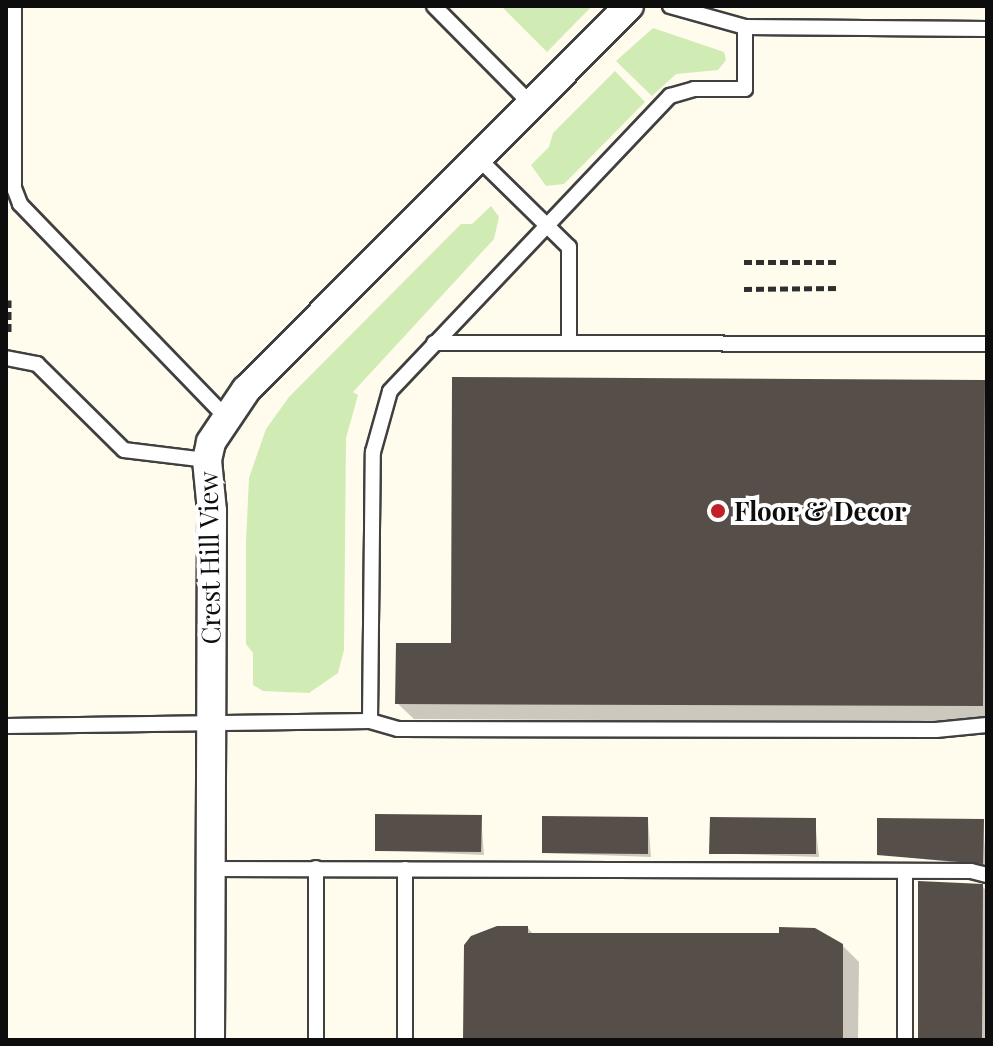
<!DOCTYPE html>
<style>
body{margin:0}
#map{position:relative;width:993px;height:1046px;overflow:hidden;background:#fffbed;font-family:"Playfair Display",serif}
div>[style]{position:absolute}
.green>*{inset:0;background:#d1ebb5}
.shadow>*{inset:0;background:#0003}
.building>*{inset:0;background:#564e49}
.path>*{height:5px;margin-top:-2.5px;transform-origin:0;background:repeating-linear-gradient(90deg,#2f2f2f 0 8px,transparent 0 12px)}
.roads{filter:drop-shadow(2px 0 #404040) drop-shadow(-2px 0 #404040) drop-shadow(0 2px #404040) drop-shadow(0 -2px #404040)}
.lane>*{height:14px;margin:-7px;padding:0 7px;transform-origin:7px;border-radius:7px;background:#fff}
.street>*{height:28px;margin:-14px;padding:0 14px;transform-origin:14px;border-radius:14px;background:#fff}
.dots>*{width:22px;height:22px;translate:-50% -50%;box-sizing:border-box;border:4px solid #fff;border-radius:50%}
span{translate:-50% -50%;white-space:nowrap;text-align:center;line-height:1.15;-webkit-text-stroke:8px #fff;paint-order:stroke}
.poi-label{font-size:26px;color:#0d0d0d;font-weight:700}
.left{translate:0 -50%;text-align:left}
.street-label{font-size:26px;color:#0d0d0d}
.frame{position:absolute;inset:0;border:8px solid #0d0d0d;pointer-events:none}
</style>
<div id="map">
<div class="green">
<div style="clip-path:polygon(501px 6px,592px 6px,547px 52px)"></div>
<div style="clip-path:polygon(653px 28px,724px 52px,726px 60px,718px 70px,676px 74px,652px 96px,616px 61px)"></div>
<div style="clip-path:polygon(615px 71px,645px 102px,564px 184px,546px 186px,531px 165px,549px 147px,553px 133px)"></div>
<div style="clip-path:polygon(491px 206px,499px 217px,494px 239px,353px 392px,358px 395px,346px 438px,344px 650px,338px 673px,309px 693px,263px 691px,253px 685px,253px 653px,246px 644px,246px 542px,249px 478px,266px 429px,289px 397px,461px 224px,472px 224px)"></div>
</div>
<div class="shadow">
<div style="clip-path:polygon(984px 382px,987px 722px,414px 719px,397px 703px,453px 645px)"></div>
<div style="clip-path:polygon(481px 817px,484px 855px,377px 850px)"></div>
<div style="clip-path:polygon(648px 819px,651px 857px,544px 853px)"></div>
<div style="clip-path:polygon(815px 820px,819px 857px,711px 853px)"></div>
<div style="clip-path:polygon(983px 821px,986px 866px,879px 854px)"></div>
<div style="clip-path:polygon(982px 886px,987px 891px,987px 1040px,920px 1040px)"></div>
<div style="clip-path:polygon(528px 928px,534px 935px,781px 935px,842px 945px,859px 962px,858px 1040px,465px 1040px)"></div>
</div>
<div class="building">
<div style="clip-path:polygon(452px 377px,985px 380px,983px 706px,395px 704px,396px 643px,451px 643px)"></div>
<div style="clip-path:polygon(375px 814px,482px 815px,481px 852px,375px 851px)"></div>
<div style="clip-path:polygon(542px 816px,648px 817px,648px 854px,542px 853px)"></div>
<div style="clip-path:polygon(710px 817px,816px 818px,816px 854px,709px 854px)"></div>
<div style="clip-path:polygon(877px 818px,984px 819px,983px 864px,877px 855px)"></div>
<div style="clip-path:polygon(918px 881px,983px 884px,982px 1040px,918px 1040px)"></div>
<div style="clip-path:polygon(497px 926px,528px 926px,528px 933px,779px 933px,779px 927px,815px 928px,843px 944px,843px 1040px,463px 1040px,464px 945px,471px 936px)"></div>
</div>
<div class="path">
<div style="left:744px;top:262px;width:96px"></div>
<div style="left:744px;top:289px;width:96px;rotate:-0.6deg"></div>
<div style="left:9px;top:300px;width:35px;rotate:90deg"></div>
</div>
<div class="roads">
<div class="lane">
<div style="left:14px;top:6px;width:182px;rotate:90deg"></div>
<div style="left:14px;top:188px;width:17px;rotate:69deg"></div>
<div style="left:20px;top:204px;width:296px;rotate:46deg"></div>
<div style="left:434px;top:6px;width:139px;rotate:45.3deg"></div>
<div style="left:670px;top:6px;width:78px;rotate:15.6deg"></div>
<div style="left:745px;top:27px;width:242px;rotate:0.5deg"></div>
<div style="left:479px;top:159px;width:126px;rotate:44.4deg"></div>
<div style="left:569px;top:247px;width:96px;rotate:90deg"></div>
<div style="left:434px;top:343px;width:553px;rotate:0.1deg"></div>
<div style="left:6px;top:358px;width:32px;rotate:11deg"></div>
<div style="left:37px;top:364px;width:122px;rotate:44.7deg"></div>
<div style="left:124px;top:450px;width:84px;rotate:6.9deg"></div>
<div style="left:370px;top:721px;width:269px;rotate:-89.4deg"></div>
<div style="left:373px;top:452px;width:63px;rotate:-74.4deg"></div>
<div style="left:390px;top:391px;width:407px;rotate:-46.5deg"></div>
<div style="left:670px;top:96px;width:25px;rotate:-16deg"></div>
<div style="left:694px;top:89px;width:51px"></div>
<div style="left:745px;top:89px;width:62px;rotate:-90deg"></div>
<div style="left:6px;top:726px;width:364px;rotate:-0.8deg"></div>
<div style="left:370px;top:721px;width:29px;rotate:16deg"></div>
<div style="left:398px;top:729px;width:538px;rotate:0.11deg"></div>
<div style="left:936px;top:730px;width:51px;rotate:-5.6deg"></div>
<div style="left:316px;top:868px;width:172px;rotate:90deg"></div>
<div style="left:210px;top:869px;width:761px;rotate:0.15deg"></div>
<div style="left:971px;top:871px;width:16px;rotate:14deg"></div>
<div style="left:905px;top:871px;width:169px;rotate:90deg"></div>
<div style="left:405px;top:1040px;width:171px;rotate:-90deg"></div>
</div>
<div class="street">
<div style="left:210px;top:1040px;width:529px;rotate:-89.78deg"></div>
<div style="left:212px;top:511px;width:51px;rotate:-95.6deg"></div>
<div style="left:207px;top:460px;width:18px;rotate:-77deg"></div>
<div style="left:211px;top:442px;width:63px;rotate:-56.1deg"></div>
<div style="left:246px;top:390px;width:542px;rotate:-45.07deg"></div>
</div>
</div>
<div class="dots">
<div style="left:718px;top:511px;background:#c21f28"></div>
</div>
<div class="poi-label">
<span class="left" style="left:734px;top:511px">Floor &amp; Decor</span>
</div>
<div class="street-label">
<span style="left:209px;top:558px;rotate:-91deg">Crest Hill View</span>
</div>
<div class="frame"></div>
</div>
